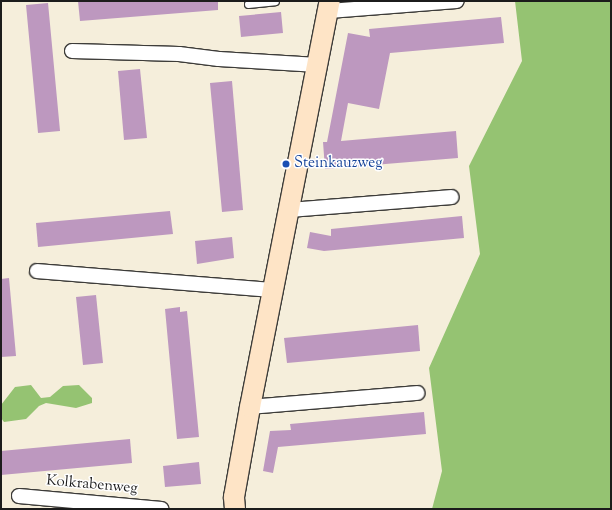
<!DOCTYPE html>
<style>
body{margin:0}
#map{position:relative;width:612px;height:510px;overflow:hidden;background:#f5eedb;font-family:"Sorts Mill Goudy",serif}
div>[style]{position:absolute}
.green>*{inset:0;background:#95c372}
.building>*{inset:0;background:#bd98bf}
.roads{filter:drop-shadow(1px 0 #3d3c39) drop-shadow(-1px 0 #3d3c39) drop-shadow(0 1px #3d3c39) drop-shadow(0 -1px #3d3c39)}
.lane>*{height:7px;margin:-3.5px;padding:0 3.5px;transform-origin:3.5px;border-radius:3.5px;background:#fff}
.street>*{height:14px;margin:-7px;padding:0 7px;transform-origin:7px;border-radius:7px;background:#fff}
.secondary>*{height:20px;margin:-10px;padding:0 10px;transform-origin:10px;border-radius:10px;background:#fee4c6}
.dots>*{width:11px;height:11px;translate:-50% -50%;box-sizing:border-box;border:2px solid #fff;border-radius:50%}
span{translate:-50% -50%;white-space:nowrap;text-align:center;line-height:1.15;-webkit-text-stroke:3px #fff;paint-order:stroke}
.transit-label{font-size:15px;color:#164399}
.left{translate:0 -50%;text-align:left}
.street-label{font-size:15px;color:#1c1c1c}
.frame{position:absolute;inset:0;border:2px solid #1c1c1c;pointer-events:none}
</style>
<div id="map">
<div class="green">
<div style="clip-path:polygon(515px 1px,611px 1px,610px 509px,432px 509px,442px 471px,429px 368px,480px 254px,469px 166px,522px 61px)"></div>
<div style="clip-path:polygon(31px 385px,41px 398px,50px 397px,63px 386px,79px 385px,92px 398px,92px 403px,76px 408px,46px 403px,39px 406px,26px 419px,4px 422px,1px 418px,1px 405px,15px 387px)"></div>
</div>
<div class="building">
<div style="clip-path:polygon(78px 1px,218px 1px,218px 10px,80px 21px)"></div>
<div style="clip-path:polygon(48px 3px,60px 131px,38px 133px,26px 5px)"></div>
<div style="clip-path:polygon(281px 12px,283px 33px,241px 37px,239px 16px)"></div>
<div style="clip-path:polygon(501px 17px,504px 43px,390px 53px,379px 109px,348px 103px,341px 141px,456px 131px,458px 158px,325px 169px,323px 142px,327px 142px,348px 33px,370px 37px,369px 29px)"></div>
<div style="clip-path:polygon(140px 69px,147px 138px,124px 140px,118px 71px)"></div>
<div style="clip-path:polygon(232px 81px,243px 210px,222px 212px,210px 83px)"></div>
<div style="clip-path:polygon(170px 211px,173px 234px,38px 247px,36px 223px)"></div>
<div style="clip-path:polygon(462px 216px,464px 238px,324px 251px,307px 248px,310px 232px,331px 236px,331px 229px)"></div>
<div style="clip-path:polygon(232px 237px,234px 258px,197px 264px,195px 241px)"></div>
<div style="clip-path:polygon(9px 278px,16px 356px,1px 357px,1px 279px)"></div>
<div style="clip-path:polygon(96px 295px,103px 363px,83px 365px,76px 297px)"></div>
<div style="clip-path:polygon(180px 307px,180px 312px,187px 311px,199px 437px,177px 439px,165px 309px)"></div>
<div style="clip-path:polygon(418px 325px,420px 351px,287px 363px,284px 338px)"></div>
<div style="clip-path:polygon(424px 412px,426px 434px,278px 447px,273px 473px,263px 471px,270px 431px,291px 430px,290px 424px)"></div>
<div style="clip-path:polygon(130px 439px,132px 463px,1px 475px,1px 451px)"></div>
<div style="clip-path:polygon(199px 462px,201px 484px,165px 487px,163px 466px)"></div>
</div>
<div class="roads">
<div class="lane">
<div style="left:248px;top:4px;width:27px;rotate:-6deg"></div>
</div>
<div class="street">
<div style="left:329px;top:11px;width:128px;rotate:-4.5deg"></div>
<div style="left:72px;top:51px;width:107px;rotate:1.6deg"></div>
<div style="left:179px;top:54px;width:40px;rotate:7.1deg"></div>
<div style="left:219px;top:59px;width:99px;rotate:3.5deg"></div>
<div style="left:290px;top:210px;width:162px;rotate:-4.6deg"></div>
<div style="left:37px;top:271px;width:238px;rotate:4.6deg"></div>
<div style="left:250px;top:407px;width:168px;rotate:-4.8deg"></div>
<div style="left:19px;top:496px;width:143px;rotate:5.2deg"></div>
</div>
<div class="secondary">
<div style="left:235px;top:509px;width:12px;rotate:-95deg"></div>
<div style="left:234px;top:497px;width:91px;rotate:-79.9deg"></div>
<div style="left:250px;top:407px;width:414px;rotate:-78.9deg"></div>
</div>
</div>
<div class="dots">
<div style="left:286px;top:164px;background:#1a4fb4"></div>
</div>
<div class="transit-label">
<span class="left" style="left:294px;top:164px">Steinkauzweg</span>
</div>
<div class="street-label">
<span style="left:92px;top:485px;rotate:5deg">Kolkrabenweg</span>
</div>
<div class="frame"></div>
</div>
